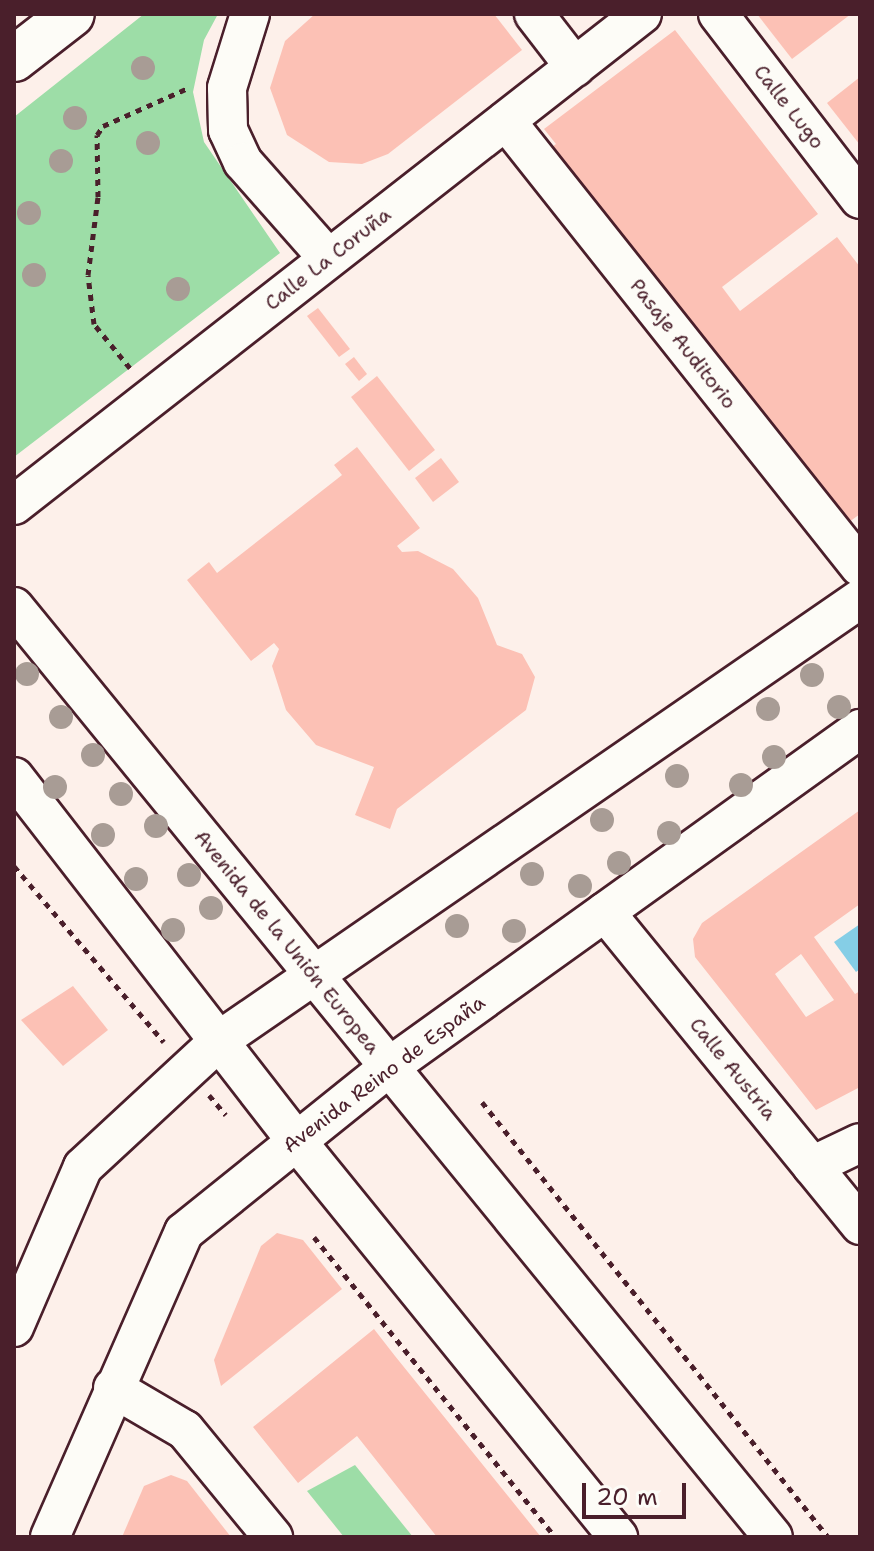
<!DOCTYPE html>
<meta charset="utf-8">
<style>
body{margin:0}
#map{position:relative;width:874px;height:1551px;overflow:hidden;background:#fdf0ea;font-family:"Shantell Sans",sans-serif}
div>[style]{position:absolute}
.green>*{inset:0;background:#9ddda7}
.water>*{inset:0;background:#85cee6}
.building>*{inset:0;background:#fcc1b5}
.path>*{height:5px;margin-top:-2.5px;transform-origin:0;background:repeating-linear-gradient(90deg,#4a1f2b 0 6px,transparent 0 12px)}
.roads{filter:drop-shadow(2px 0 #4a1f2b) drop-shadow(-2px 0 #4a1f2b) drop-shadow(0 2px #4a1f2b) drop-shadow(0 -2px #4a1f2b)}
.minor>*{height:38px;margin:-19px;padding:0 19px;transform-origin:19px;border-radius:19px;background:#fdfcf7}
.major>*{height:44px;margin:-22px;padding:0 22px;transform-origin:22px;border-radius:22px;background:#fdfcf7}
.trees>*{width:24px;height:24px;margin:-12px;border-radius:50%;background:#a89c95}
span{translate:-50% -50%;white-space:nowrap;text-align:center;line-height:1.15;-webkit-text-stroke:6px #fdfcf7;paint-order:stroke}
.street-label{font-size:20px;color:#4a1f2b}
.frame{position:absolute;inset:0;border:16px solid #4a1f2b;pointer-events:none}
.scale{position:absolute;left:582px;top:1483px;width:104px;height:36px;box-sizing:border-box;border:4px solid #4a1f2b;border-top:0;padding-left:10px;font-size:24px;line-height:28px;white-space:nowrap;color:#4a1f2b;-webkit-text-stroke:6px #fdfcf7;paint-order:stroke}
</style>
<div id="map">
<div class="green">
<div style="clip-path:polygon(144px 14px,218px 14px,204px 40px,193px 92px,204px 142px,280px 253px,14px 457px,14px 117px)"></div>
<div style="clip-path:polygon(355px 1465px,413px 1537px,344px 1537px,307px 1491px)"></div>
</div>
<div class="water">
<div style="clip-path:polygon(860px 924px,860px 969px,856px 972px,834px 942px)"></div>
</div>
<div class="building">
<div style="clip-path:polygon(315px 14px,494px 14px,522px 50px,388px 154px,362px 164px,329px 162px,287px 135px,270px 88px,285px 41px)"></div>
<div style="clip-path:polygon(757px 14px,851px 14px,792px 59px)"></div>
<div style="clip-path:polygon(675px 30px,818px 214px,722px 287px,740px 311px,837px 237px,860px 267px,860px 514px,834px 533px,545px 152px,556px 144px,544px 129px)"></div>
<div style="clip-path:polygon(860px 77px,860px 145px,827px 103px)"></div>
<div style="clip-path:polygon(318px 308px,350px 349px,339px 357px,307px 316px)"></div>
<div style="clip-path:polygon(354px 357px,367px 374px,359px 381px,345px 364px)"></div>
<div style="clip-path:polygon(377px 376px,435px 450px,409px 471px,351px 397px)"></div>
<div style="clip-path:polygon(357px 447px,420px 528px,397px 546px,402px 552px,418px 551px,453px 569px,478px 598px,497px 645px,522px 654px,535px 677px,526px 710px,397px 809px,390px 829px,355px 815px,374px 767px,316px 745px,286px 710px,272px 666px,279px 649px,274px 643px,251px 661px,187px 580px,209px 562px,217px 573px,337px 479px,342px 475px,334px 465px)"></div>
<div style="clip-path:polygon(441px 458px,459px 482px,433px 502px,415px 478px)"></div>
<div style="clip-path:polygon(evenodd,860px 810px,860px 904px,814px 937px,855px 994px,860px 991px,860px 1087px,816px 1110px,695px 957px,693px 939px,702px 923px,860px 810px,801px 954px,834px 1000px,806px 1017px,775px 974px,801px 954px)"></div>
<div style="clip-path:polygon(73px 986px,108px 1030px,63px 1066px,21px 1020px)"></div>
<div style="clip-path:polygon(277px 1233px,303px 1240px,342px 1289px,221px 1386px,214px 1360px,261px 1246px)"></div>
<div style="clip-path:polygon(374px 1329px,395px 1356px,541px 1537px,437px 1537px,357px 1436px,298px 1483px,253px 1427px)"></div>
<div style="clip-path:polygon(171px 1475px,187px 1481px,231px 1537px,122px 1537px,144px 1486px)"></div>
</div>
<div class="path">
<div style="left:130px;top:368px;width:57px;rotate:-129.3deg"></div>
<div style="left:94px;top:324px;width:49px;rotate:-97deg"></div>
<div style="left:88px;top:275px;width:79px;rotate:-82.7deg"></div>
<div style="left:98px;top:197px;width:62px;rotate:-90.9deg"></div>
<div style="left:97px;top:135px;width:11px;rotate:-56deg"></div>
<div style="left:103px;top:126px;width:95px;rotate:-24.1deg"></div>
<div style="left:14px;top:866px;width:231px;rotate:49.6deg"></div>
<div style="left:209px;top:1095px;width:26px;rotate:50deg"></div>
<div style="left:482px;top:1102px;width:556px;rotate:51.5deg"></div>
<div style="left:314px;top:1237px;width:385px;rotate:51.2deg"></div>
</div>
<div class="roads">
<div class="minor">
<div style="left:250px;top:14px;width:77px;rotate:107.3deg"></div>
<div style="left:227px;top:88px;width:42px;rotate:88.6deg"></div>
<div style="left:228px;top:130px;width:35px;rotate:65deg"></div>
<div style="left:243px;top:162px;width:128px;rotate:48.5deg"></div>
<div style="left:534px;top:14px;width:67px;rotate:52.3deg"></div>
<div style="left:718px;top:14px;width:233px;rotate:52.5deg"></div>
<div style="left:506px;top:121px;width:569px;rotate:51.56deg"></div>
<div style="left:14px;top:505px;width:797px;rotate:-38.02deg"></div>
<div style="left:14px;top:607px;width:1200px;rotate:50.78deg"></div>
<div style="left:14px;top:777px;width:458px;rotate:52.2deg"></div>
<div style="left:295px;top:1139px;width:513px;rotate:50.94deg"></div>
<div style="left:605px;top:912px;width:404px;rotate:50.8deg"></div>
<div style="left:812px;top:1166px;width:53px;rotate:-25.6deg"></div>
<div style="left:14px;top:1327px;width:174px;rotate:-66.7deg"></div>
<div style="left:83px;top:1167px;width:187px;rotate:-42.8deg"></div>
<div style="left:220px;top:1040px;width:777px;rotate:-34.57deg"></div>
<div style="left:113px;top:1388px;width:83px;rotate:30.3deg"></div>
<div style="left:185px;top:1430px;width:139px;rotate:50.6deg"></div>
<div style="left:50px;top:1537px;width:333px;rotate:-66.3deg"></div>
<div style="left:184px;top:1232px;width:263px;rotate:-38.8deg"></div>
<div style="left:389px;top:1067px;width:580px;rotate:-35.66deg"></div>
</div>
<div class="major">
<div style="left:14px;top:59px;width:73px;rotate:-37.8deg"></div>
</div>
</div>
<div class="trees">
<div style="left:143px;top:68px"></div>
<div style="left:75px;top:118px"></div>
<div style="left:148px;top:143px"></div>
<div style="left:61px;top:161px"></div>
<div style="left:29px;top:213px"></div>
<div style="left:34px;top:275px"></div>
<div style="left:178px;top:289px"></div>
<div style="left:27px;top:674px"></div>
<div style="left:812px;top:675px"></div>
<div style="left:839px;top:707px"></div>
<div style="left:768px;top:709px"></div>
<div style="left:61px;top:717px"></div>
<div style="left:93px;top:755px"></div>
<div style="left:774px;top:757px"></div>
<div style="left:677px;top:776px"></div>
<div style="left:741px;top:785px"></div>
<div style="left:55px;top:787px"></div>
<div style="left:121px;top:794px"></div>
<div style="left:602px;top:820px"></div>
<div style="left:156px;top:826px"></div>
<div style="left:669px;top:833px"></div>
<div style="left:103px;top:835px"></div>
<div style="left:619px;top:863px"></div>
<div style="left:532px;top:874px"></div>
<div style="left:189px;top:875px"></div>
<div style="left:136px;top:879px"></div>
<div style="left:580px;top:886px"></div>
<div style="left:211px;top:908px"></div>
<div style="left:457px;top:926px"></div>
<div style="left:173px;top:930px"></div>
<div style="left:514px;top:931px"></div>
</div>
<div class="street-label">
<span style="left:789px;top:107px;rotate:52deg">Calle Lugo</span>
<span style="left:328px;top:259px;rotate:-38deg">Calle La Coruña</span>
<span style="left:683px;top:344px;rotate:52deg">Pasaje Auditorio</span>
<span style="left:287px;top:942px;rotate:51deg">Avenida de la Unión Europea</span>
<span style="left:733px;top:1069px;rotate:51deg">Calle Austria</span>
<span style="left:384px;top:1074px;rotate:-37deg">Avenida Reino de España</span>
</div>
<div class="frame"></div>
<div class="scale">20 m</div>
</div>
